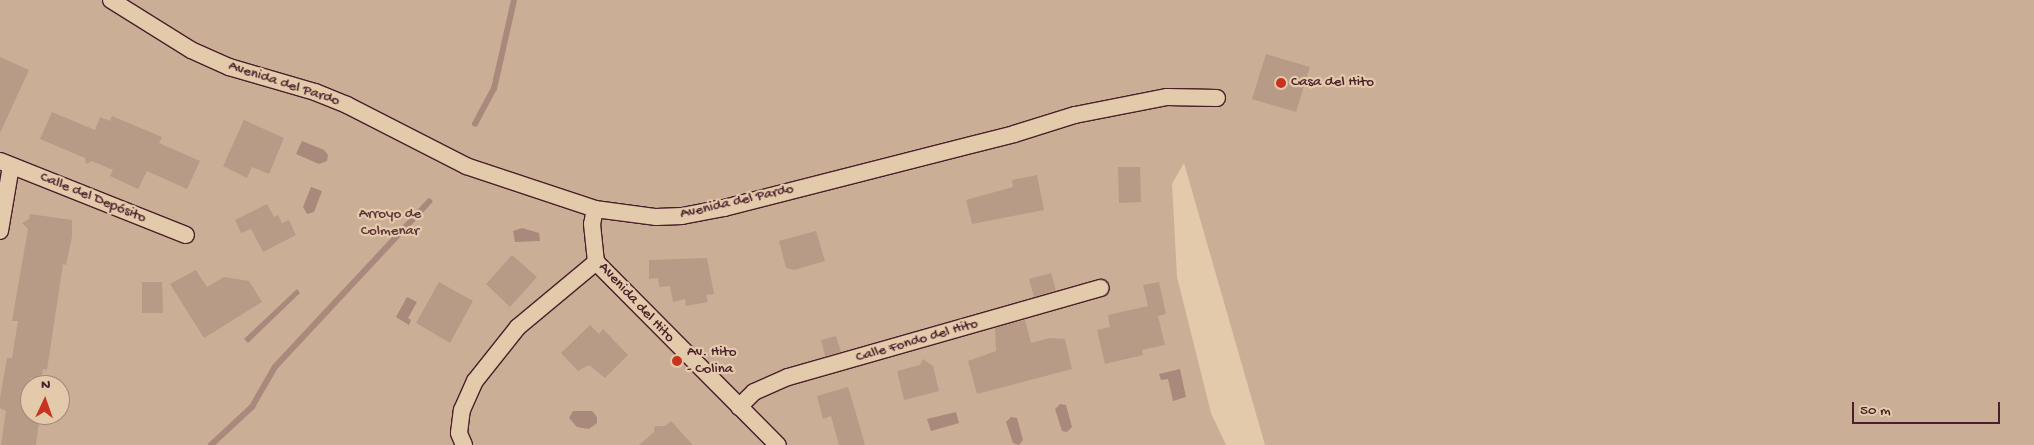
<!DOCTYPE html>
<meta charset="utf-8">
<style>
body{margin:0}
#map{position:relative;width:2034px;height:445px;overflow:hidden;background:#e3caab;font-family:"Gochi Hand",sans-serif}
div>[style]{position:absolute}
.green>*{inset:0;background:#caae96}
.water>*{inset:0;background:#a9897b}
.stream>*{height:5.5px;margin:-2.75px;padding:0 2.75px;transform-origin:2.75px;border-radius:2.75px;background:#a9897b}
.building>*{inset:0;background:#b89b87}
.roads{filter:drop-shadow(1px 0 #4a1f2b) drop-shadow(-1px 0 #4a1f2b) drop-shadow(0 1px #4a1f2b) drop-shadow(0 -1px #4a1f2b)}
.minor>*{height:16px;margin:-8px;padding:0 8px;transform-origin:8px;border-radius:8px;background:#e3caab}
.dots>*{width:14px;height:14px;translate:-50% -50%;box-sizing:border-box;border:2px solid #e3caab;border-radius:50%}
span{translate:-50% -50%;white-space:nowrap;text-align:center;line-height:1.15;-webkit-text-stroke:4.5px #e3caab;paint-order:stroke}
.poi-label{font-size:15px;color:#4a1f2b}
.left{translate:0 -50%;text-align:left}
.street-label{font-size:15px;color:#4a1f2b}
.park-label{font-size:15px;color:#5d343b}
.north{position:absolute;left:20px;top:375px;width:50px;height:50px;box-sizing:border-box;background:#e3caab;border:1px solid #a68678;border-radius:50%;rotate:3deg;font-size:14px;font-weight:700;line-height:20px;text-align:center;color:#4a1f2b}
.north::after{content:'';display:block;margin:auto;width:18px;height:22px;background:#c8321e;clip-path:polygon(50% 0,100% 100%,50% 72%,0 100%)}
.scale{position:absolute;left:1852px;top:402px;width:148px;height:22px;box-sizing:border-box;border:2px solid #4a1f2b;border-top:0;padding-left:6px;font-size:15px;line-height:18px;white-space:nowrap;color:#4a1f2b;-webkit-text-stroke:4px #e3caab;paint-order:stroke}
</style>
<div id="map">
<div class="green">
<div style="clip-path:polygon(evenodd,0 0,2034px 0,2034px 445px,1265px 445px,1184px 163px,1172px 184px,1177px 277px,1211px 413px,1226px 445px,0 445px,0 0,30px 385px,60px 385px,60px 415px,30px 415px,30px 385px)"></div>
</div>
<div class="water">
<div style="clip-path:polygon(302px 141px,324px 150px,328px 155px,327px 161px,319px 164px,296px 154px)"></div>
<div style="clip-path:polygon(311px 187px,322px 191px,314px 212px,307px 214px,303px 207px)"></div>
<div style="clip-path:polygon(522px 228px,539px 233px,540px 241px,515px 242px,513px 231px)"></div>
<div style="clip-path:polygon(297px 289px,300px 293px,248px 343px,244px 339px)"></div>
<div style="clip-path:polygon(407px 297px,417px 302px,408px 318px,411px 320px,409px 325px,396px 317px)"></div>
<div style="clip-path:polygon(1180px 369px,1186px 397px,1173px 401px,1168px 379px,1161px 380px,1159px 374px)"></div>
<div style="clip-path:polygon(1060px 404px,1066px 405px,1072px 427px,1067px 432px,1062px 431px,1055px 409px)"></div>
<div style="clip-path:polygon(573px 411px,592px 411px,597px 417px,597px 423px,589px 429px,577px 427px,569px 418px)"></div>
<div style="clip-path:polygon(956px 412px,959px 423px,931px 431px,927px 419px)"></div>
<div style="clip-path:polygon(1011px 417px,1017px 418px,1023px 440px,1019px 445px,1013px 443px,1006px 422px)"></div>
</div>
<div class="stream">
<div style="left:475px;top:124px;width:40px;rotate:-62deg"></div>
<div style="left:494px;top:89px;width:91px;rotate:-77.3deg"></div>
<div style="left:211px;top:445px;width:56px;rotate:-42.8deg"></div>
<div style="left:252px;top:407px;width:46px;rotate:-60.1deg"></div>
<div style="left:275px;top:367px;width:226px;rotate:-47deg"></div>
</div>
<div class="building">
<div style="clip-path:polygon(1266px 54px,1310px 67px,1296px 112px,1252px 99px)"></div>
<div style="clip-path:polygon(0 57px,29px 70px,0 133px)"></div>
<div style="clip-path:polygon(52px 112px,95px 130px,100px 117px,110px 121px,112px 116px,162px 137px,159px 143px,200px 161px,187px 189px,147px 171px,138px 189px,110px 176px,113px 170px,92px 161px,86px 164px,85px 158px,40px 139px)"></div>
<div style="clip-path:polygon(244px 120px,284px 138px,269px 174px,252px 167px,247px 178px,223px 166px)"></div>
<div style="clip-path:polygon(1118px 167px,1140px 167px,1141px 202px,1119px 203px)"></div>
<div style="clip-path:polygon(1037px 175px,1044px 210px,972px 224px,966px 200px,1013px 187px,1012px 180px)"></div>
<div style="clip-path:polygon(267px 204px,274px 217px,278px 215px,282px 223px,289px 220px,296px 235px,263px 252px,251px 229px,241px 233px,235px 220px)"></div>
<div style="clip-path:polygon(30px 214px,72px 220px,72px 237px,66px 265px,63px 264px,47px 370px,43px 369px,41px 379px,30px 378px,30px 415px,40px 415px,36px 445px,1px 445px,6px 411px,0 408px,0 398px,7px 358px,12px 358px,18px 321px,12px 321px,28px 229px,22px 223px,29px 219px)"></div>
<div style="clip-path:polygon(816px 231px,825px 261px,794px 270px,786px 268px,779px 241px)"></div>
<div style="clip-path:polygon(512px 255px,537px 277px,510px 307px,486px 284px)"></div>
<div style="clip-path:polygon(707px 258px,714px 294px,706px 295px,708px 302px,686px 306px,685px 299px,673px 302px,670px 286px,659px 287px,658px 278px,649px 279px,649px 260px)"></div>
<div style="clip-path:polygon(196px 270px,207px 287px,224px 277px,249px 281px,262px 302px,204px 338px,170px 284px)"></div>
<div style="clip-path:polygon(1051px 273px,1056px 290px,1034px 297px,1029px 279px)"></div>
<div style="clip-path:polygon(142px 282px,162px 282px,163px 313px,142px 313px)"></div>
<div style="clip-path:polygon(439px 282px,473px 301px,450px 343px,416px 323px)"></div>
<div style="clip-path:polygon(1159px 282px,1166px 314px,1158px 316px,1165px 345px,1142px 350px,1143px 355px,1105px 364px,1097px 330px,1110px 327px,1108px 315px,1148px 306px,1143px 285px)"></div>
<div style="clip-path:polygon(1025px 320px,1031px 343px,1049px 338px,1065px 339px,1072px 369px,977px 394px,968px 361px,996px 351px,995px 328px)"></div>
<div style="clip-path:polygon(590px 325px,599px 334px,603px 329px,628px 355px,605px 378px,589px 365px,578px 371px,561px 353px)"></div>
<div style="clip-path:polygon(836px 336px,841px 352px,825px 356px,821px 340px)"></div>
<div style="clip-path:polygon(923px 359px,933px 366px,939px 391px,904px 400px,897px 371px,920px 365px)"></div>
<div style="clip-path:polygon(848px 387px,855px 410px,865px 445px,839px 445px,831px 416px,823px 419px,817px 396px)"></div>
<div style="clip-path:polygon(671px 421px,693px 445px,639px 445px,654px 432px,655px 426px,665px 426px)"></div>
</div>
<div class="roads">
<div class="minor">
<div style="left:111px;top:0;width:94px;rotate:32deg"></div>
<div style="left:191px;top:50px;width:42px;rotate:24.1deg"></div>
<div style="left:229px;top:67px;width:90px;rotate:16.2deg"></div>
<div style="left:315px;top:92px;width:35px;rotate:22deg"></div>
<div style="left:347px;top:105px;width:134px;rotate:27.1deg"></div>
<div style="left:466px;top:166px;width:136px;rotate:18.4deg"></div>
<div style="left:595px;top:209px;width:62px;rotate:7.5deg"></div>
<div style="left:656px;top:217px;width:26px;rotate:-2deg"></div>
<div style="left:682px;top:216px;width:43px;rotate:-10.8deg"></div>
<div style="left:724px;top:208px;width:299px;rotate:-14.3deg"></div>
<div style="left:1014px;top:134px;width:64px;rotate:-17.3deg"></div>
<div style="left:1075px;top:115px;width:94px;rotate:-11.1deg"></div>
<div style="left:1167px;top:97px;width:50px;rotate:1.1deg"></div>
<div style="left:0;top:161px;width:200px;rotate:21.7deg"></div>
<div style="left:595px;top:209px;width:15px;rotate:101deg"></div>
<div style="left:592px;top:224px;width:38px;rotate:84deg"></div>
<div style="left:596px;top:262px;width:258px;rotate:45.2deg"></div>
<div style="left:0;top:231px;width:66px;rotate:-80.4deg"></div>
<div style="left:739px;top:407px;width:21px;rotate:-45deg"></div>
<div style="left:754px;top:392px;width:37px;rotate:-24deg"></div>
<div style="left:788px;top:377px;width:325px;rotate:-15.9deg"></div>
<div style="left:464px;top:445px;width:13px;rotate:-113deg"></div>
<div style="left:459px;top:433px;width:23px;rotate:-83deg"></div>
<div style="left:462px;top:410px;width:32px;rotate:-66deg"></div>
<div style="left:475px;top:381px;width:69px;rotate:-51.5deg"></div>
<div style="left:518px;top:327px;width:102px;rotate:-39.8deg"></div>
</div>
</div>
<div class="dots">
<div style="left:1281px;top:83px;background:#c8321e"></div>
<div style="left:677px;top:361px;background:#c8321e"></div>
</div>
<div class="poi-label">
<span class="left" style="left:1291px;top:83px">Casa del Hito</span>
<span class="left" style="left:687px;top:361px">Av. Hito<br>- Colina</span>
</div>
<div class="street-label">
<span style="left:284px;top:84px;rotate:18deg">Avenida del Pardo</span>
<span style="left:93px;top:198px;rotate:22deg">Calle del Depósito</span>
<span style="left:737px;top:202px;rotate:-13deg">Avenida del Pardo</span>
<span style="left:636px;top:303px;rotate:47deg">Avenida del Hito</span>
<span style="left:917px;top:341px;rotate:-16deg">Calle Fondo del Hito</span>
</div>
<div class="park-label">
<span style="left:390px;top:223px">Arroyo de<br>Colmenar</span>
</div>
<div class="north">N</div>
<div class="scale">50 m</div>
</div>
